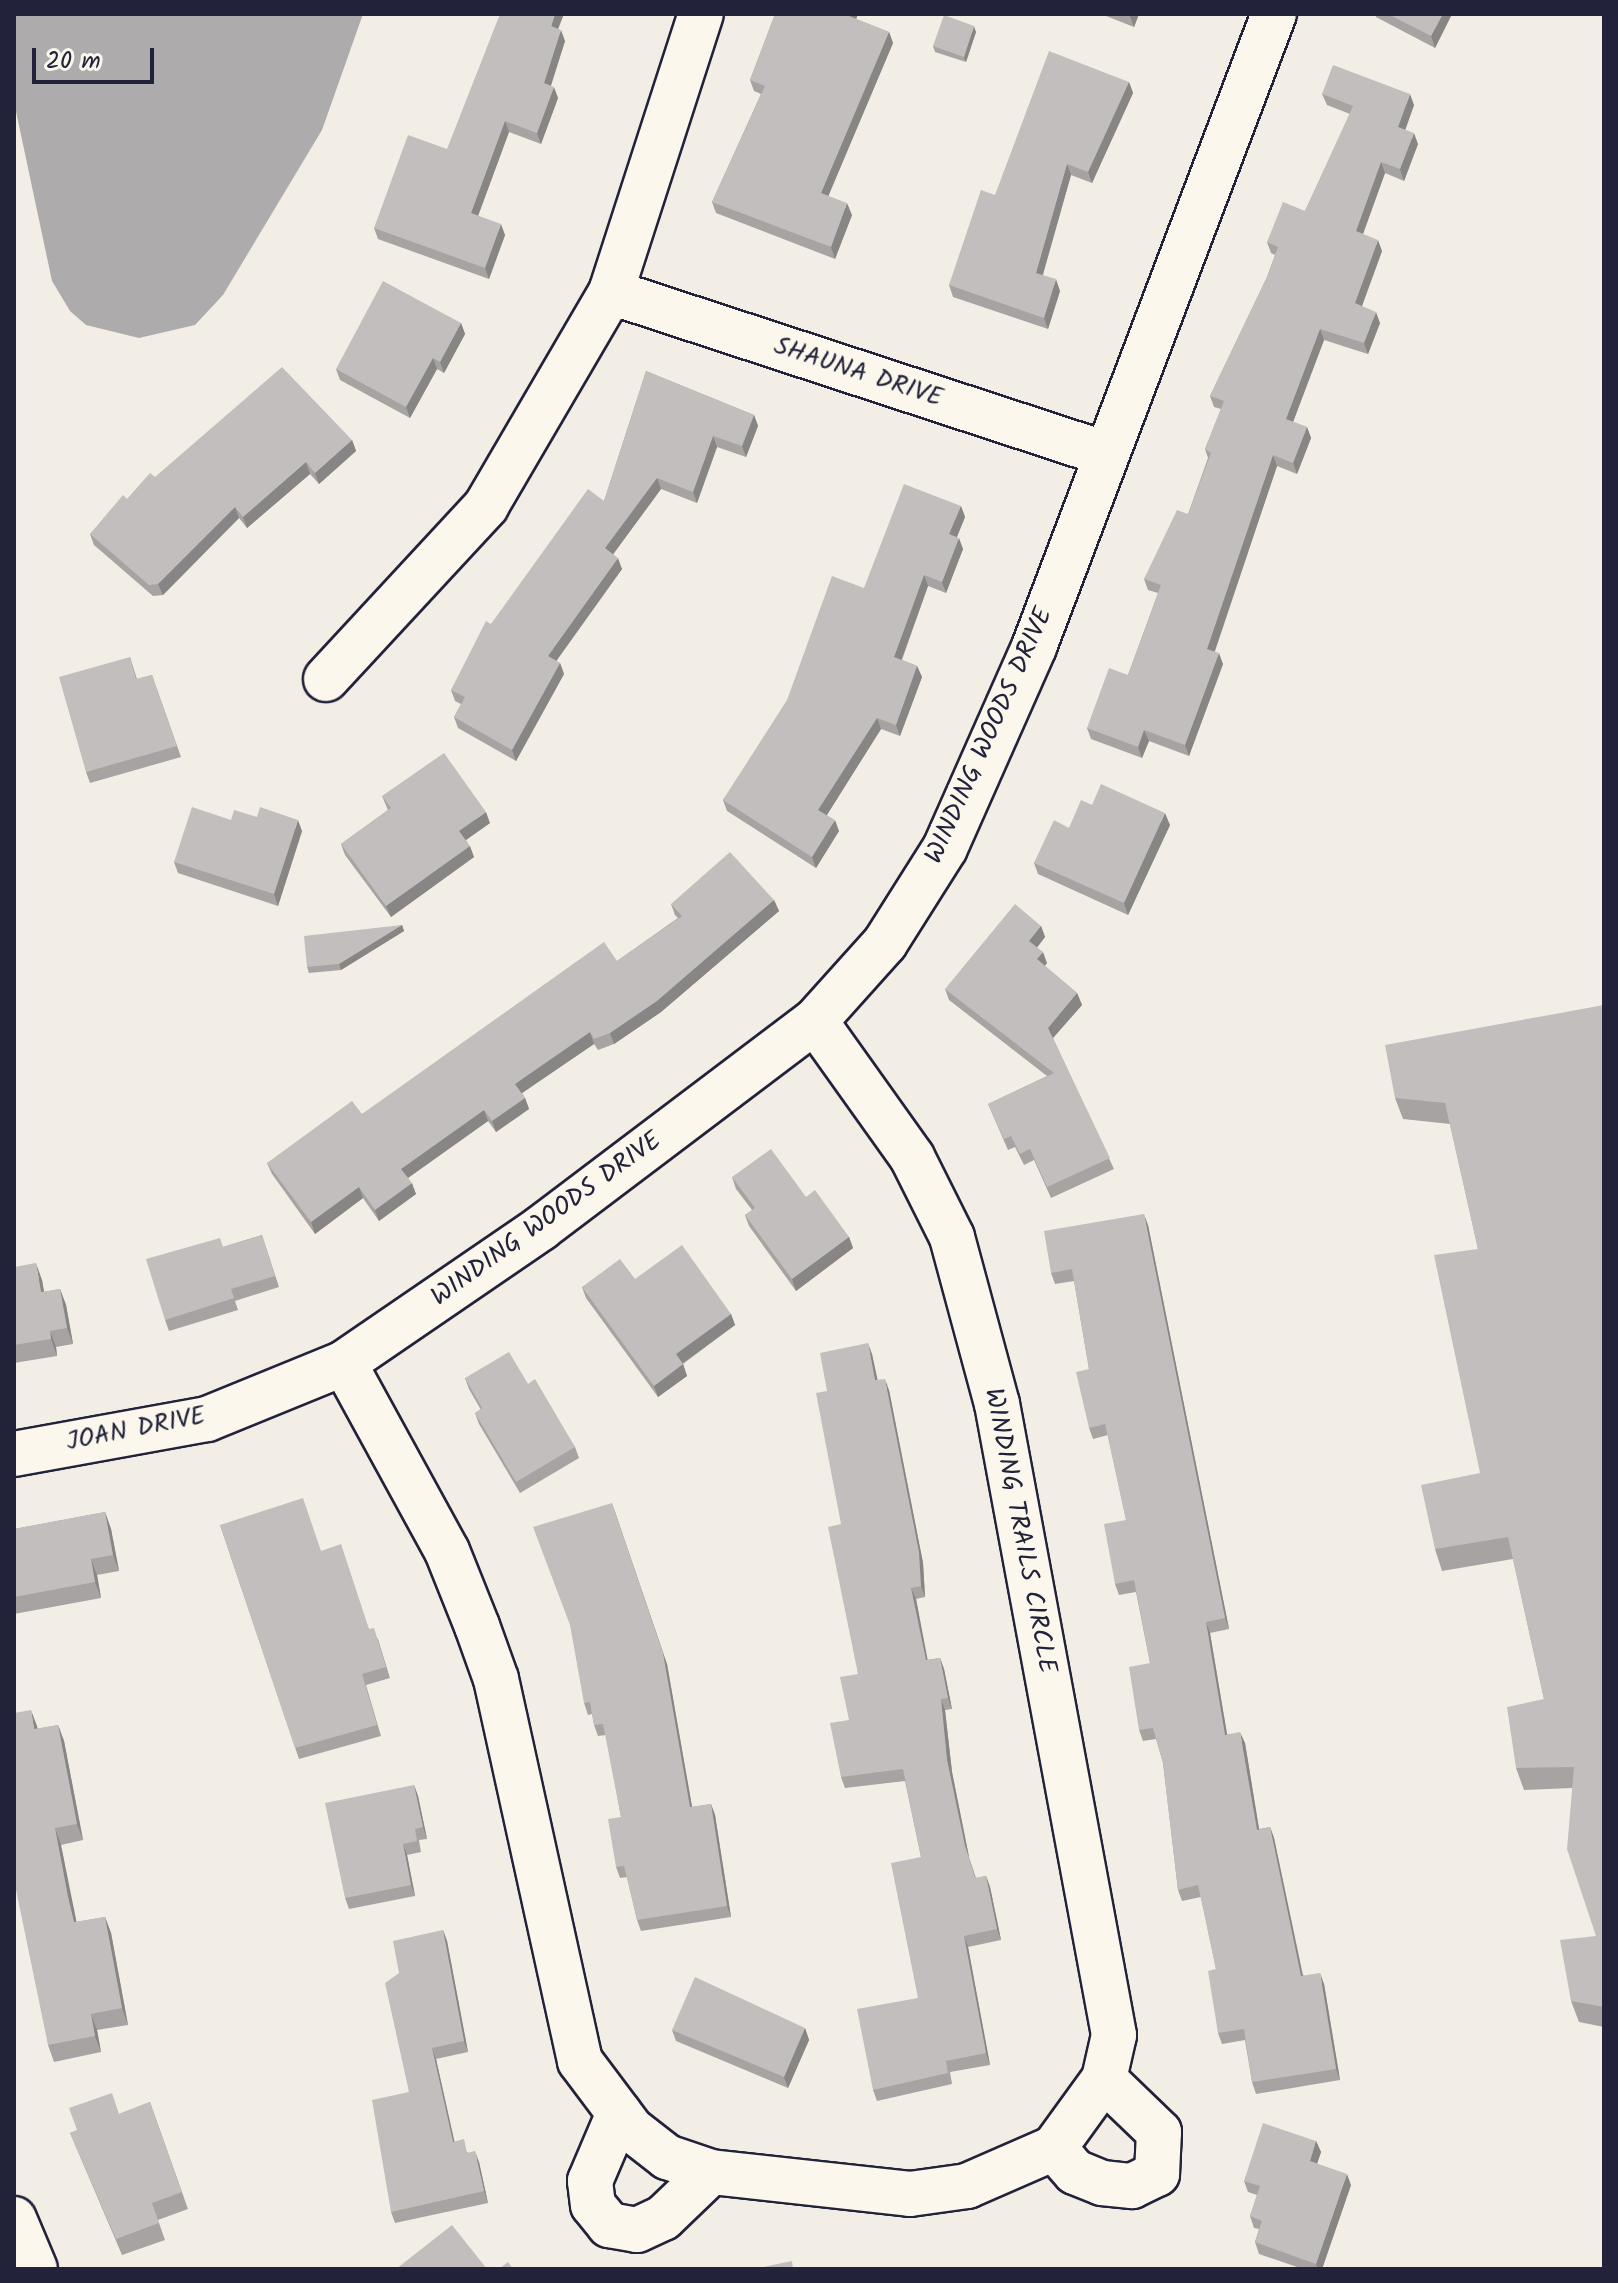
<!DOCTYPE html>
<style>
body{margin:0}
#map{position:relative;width:1618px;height:2283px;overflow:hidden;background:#f2eee5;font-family:Kalam,sans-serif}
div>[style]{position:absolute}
.water>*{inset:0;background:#aeabad}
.roads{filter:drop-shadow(2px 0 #22223b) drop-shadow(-2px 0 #22223b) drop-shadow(0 2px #22223b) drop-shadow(0 -2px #22223b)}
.minor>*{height:44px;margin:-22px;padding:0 22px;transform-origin:22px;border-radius:22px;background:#fbf7ec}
.wall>*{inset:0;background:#a7a3a3}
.shaded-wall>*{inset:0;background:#888585}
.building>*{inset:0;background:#c2bebe}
span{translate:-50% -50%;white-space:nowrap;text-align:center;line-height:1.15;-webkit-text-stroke:7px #fbf7ec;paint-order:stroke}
.street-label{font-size:26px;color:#22223b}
.frame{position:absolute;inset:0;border:16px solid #22223b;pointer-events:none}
.scale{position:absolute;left:32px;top:48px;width:122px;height:36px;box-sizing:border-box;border:4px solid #22223b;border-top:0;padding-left:10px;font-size:24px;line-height:28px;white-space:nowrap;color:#22223b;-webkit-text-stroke:6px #fbf7ec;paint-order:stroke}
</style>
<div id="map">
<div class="water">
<div style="clip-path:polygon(14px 14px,363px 14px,322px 130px,223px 295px,195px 325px,139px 338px,86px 325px,70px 311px,52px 281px,14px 102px)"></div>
</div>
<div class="roads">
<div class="minor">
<div style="left:611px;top:292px;width:521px;rotate:18.12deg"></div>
<div style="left:326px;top:679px;width:236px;rotate:-47.2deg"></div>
<div style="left:486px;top:506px;width:248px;rotate:-59.7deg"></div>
<div style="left:611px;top:292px;width:292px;rotate:-72.1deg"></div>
<div style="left:344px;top:1363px;width:214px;rotate:61.3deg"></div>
<div style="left:447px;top:1551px;width:81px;rotate:68.2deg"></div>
<div style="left:477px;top:1626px;width:56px;rotate:70.3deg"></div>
<div style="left:496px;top:1679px;width:391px;rotate:77.6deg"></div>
<div style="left:580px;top:2061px;width:85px;rotate:53.1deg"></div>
<div style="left:631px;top:2129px;width:46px;rotate:37.9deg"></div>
<div style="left:667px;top:2157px;width:46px;rotate:18.8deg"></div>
<div style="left:711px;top:2172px;width:200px;rotate:6.3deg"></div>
<div style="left:910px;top:2194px;width:58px;rotate:-8deg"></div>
<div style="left:967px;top:2186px;width:95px;rotate:-23.6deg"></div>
<div style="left:1054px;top:2148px;width:85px;rotate:-54.1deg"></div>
<div style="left:1104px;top:2079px;width:45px;rotate:-77.2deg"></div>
<div style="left:1114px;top:2035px;width:642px;rotate:-100.5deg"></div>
<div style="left:997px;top:1404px;width:173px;rotate:-105.1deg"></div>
<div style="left:952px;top:1237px;width:89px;rotate:-116.6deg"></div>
<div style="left:912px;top:1157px;width:167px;rotate:-125.5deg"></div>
<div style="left:14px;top:1454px;width:196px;rotate:-10.3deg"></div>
<div style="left:207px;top:1419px;width:148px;rotate:-22.2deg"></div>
<div style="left:344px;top:1363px;width:239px;rotate:-34.4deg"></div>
<div style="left:541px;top:1228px;width:343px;rotate:-37.1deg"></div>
<div style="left:815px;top:1021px;width:105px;rotate:-48.1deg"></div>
<div style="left:885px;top:943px;width:112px;rotate:-57.7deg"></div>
<div style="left:945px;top:848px;width:220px;rotate:-66.1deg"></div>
<div style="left:1034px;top:647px;width:677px;rotate:-69.24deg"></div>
<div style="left:619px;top:2113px;width:74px;rotate:113.1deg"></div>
<div style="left:590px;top:2181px;width:24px;rotate:83deg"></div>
<div style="left:593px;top:2205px;width:26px;rotate:51deg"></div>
<div style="left:609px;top:2225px;width:28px;rotate:10deg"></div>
<div style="left:637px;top:2230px;width:29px;rotate:-25deg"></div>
<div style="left:663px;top:2218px;width:66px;rotate:-43.8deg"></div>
<div style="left:1054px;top:2148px;width:32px;rotate:49deg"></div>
<div style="left:1075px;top:2172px;width:29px;rotate:22deg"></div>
<div style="left:1102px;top:2183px;width:30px;rotate:6deg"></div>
<div style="left:1132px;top:2186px;width:28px;rotate:-26deg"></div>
<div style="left:1157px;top:2174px;width:42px;rotate:-87.3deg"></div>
<div style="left:1159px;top:2132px;width:76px;rotate:-136.1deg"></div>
<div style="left:14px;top:2219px;width:54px;rotate:67.2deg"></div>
</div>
</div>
<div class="wall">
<div style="clip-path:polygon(775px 14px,858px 14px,856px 19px,889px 32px,893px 43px,828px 196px,852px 215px,835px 259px,716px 213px,712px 202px,761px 94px,754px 91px,750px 80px)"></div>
<div style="clip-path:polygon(1101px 14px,1139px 14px,1134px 27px)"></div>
<div style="clip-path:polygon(1375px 14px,1452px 14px,1435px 48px,1376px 17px)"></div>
<div style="clip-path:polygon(558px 29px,565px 41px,551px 86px,558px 98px,541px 144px,509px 132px,478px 216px,505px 235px,489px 279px,378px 239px,374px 228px)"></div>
<div style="clip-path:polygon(976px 32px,966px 62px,935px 52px,933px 46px)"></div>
<div style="clip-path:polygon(1129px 82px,1133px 93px,1092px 183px,1071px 175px,1043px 275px,1060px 291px,1048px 329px,953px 297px,949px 285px,995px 195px)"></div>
<div style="clip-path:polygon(1322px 94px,1414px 105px,1405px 130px,1418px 144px,1404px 181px,1385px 173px,1363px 234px,1382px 251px,1362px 306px,1380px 323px,1368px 354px,1324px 340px,1293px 422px,1307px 427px,1311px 438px,1297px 474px,1277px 466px,1214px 652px,1223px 664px,1189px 756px,1149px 741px,1142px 758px,1091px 739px,1087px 728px,1128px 675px,1158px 593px,1148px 590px,1144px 579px,1188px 514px,1208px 458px,1205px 449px,1221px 409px,1214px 407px,1210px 396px,1267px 277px,1275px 255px,1271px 253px,1267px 242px,1305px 211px,1350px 114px,1327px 105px)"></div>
<div style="clip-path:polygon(461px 323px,465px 334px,444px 373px,437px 369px,410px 418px,340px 380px,336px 369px)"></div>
<div style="clip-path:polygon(646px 371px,754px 415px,758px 426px,746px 457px,717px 447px,697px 503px,661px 489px,613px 554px,622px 569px,556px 661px,560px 663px,564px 674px,516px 761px,458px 728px,454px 717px,461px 704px,455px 701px,451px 690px,491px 624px,604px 501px)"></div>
<div style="clip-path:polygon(352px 440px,356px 451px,319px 484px,310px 474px,247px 528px,239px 518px,163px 595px,153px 596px,94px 545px,90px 534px,127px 499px,155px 477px)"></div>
<div style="clip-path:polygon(961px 506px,965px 517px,957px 537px,963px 549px,946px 593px,928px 586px,902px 660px,917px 666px,922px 677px,900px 736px,881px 729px,827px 815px,839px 831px,816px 868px,727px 811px,723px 800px,864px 588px)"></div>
<div style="clip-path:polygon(130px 657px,137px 679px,152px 675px,181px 757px,90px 783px,86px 772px)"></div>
<div style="clip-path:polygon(382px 796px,490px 823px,466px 840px,474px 857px,391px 917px,345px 855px,341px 844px,388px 810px)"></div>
<div style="clip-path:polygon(1092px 805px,1170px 825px,1128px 915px,1038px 874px,1034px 863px)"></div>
<div style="clip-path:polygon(257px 817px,302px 831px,278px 906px,178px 873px,174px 862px,231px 820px)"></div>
<div style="clip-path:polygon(774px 900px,779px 911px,661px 1012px,614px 1044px,598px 1050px,594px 1044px,522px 1093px,525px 1098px,529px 1109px,496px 1132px,488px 1121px,408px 1178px,416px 1194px,379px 1221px,363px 1198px,315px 1234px,272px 1174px,267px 1163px,362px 1114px,617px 961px,678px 918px,675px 915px,671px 904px)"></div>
<div style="clip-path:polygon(402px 925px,404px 931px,341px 970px,309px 973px,307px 967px)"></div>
<div style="clip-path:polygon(1041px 926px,1045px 937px,1037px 948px,1047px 963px,1045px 966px,1077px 993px,1082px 1005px,1053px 1038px,1114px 1169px,1051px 1198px,1034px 1160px,1024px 1165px,1015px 1147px,1008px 1150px,988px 1104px,1047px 1076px,949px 1000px,945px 989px)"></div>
<div style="clip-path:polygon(1604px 1005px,1604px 2027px,1579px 2022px,1571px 2001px,1596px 1936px,1572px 1788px,1524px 1790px,1516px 1768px,1544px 1699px,1513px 1559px,1442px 1571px,1435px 1549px,1480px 1473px,1478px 1249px,1450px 1124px,1403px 1119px,1395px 1098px)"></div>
<div style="clip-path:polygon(732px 1177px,806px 1197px,849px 1237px,853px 1248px,796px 1291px,749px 1226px,745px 1215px,752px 1210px,736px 1189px)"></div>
<div style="clip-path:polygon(1148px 1225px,1229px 1629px,1210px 1633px,1227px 1734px,1245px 1743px,1259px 1829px,1270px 1827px,1274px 1838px,1303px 1975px,1324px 1984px,1340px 2080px,1256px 2094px,1252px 2082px,1245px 2040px,1222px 2044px,1218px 2033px,1216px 1969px,1201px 1897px,1182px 1901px,1178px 1890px,1163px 1763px,1156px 1739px,1143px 1741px,1139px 1730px,1150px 1663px,1136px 1592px,1119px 1595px,1115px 1584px,1126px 1520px,1108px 1435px,1093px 1439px,1089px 1428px,1089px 1369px,1074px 1281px,1055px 1284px,1051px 1273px)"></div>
<div style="clip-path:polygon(262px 1235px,279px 1287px,235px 1301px,238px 1310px,169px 1331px,165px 1320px,223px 1247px)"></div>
<div style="clip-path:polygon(14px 1267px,42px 1280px,44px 1292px,60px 1289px,66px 1305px,73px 1344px,56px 1347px,57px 1356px,14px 1363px)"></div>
<div style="clip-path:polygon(635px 1279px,731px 1314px,735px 1325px,683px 1364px,687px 1376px,658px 1397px,586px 1298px,582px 1287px)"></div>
<div style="clip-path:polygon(872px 1354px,877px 1380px,889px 1390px,923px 1563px,925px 1597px,916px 1599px,927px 1660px,940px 1658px,944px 1669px,952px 1709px,945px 1710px,952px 1772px,969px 1857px,976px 1878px,986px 1876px,990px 1887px,1001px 1940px,968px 1947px,990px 2065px,950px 2072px,952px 2084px,877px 2101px,873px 2090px,918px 1998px,921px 1857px,905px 1781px,845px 1788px,841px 1777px,849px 1720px,858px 1674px,827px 1391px)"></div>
<div style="clip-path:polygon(465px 1378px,528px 1384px,575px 1447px,579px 1458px,520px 1493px,479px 1424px,475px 1413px,481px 1410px,469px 1389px)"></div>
<div style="clip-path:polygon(105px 1512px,111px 1529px,119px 1571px,97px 1575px,101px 1598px,14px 1614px,14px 1529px)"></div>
<div style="clip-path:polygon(220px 1525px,321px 1551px,369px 1629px,378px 1639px,390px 1678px,366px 1685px,381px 1736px,299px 1759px)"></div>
<div style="clip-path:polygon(667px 1664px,692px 1807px,711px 1804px,715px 1815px,731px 1917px,641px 1931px,637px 1920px,627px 1877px,620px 1878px,616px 1867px,621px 1817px,606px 1735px,598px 1736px,594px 1725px,592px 1714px,588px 1715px,584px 1703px)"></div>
<div style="clip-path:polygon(58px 1725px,64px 1741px,83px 1840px,61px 1845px,74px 1914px,76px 1922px,105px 1917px,111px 1933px,128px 2025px,97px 2030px,101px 2052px,54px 2062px,48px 2045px,37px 1729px)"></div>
<div style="clip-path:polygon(414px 1785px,418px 1796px,427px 1839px,419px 1840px,421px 1852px,407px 1855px,415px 1896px,349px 1909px,345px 1898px)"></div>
<div style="clip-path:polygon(443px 1930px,447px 1941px,468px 2052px,436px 2059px,454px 2141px,479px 2162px,488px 2203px,395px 2223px,391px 2212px,409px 2092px,399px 1973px)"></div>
<div style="clip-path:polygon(805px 2028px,809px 2040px,788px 2088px,676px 2041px,672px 2030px)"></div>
<div style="clip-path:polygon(150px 2102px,188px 2209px,158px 2220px,165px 2240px,122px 2255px,70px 2133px)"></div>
<div style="clip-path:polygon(1316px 2141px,1321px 2152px,1317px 2164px,1351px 2185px,1322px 2269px,1303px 2269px,1259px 2254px,1255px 2242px,1259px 2229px,1254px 2228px,1250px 2216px,1257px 2195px,1248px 2192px,1244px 2181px)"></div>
</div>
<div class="shaded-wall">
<div style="clip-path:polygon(555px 14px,564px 14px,555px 37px,551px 26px)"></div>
<div style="clip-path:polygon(850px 14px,858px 14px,853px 27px,849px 16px)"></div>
<div style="clip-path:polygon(1131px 14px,1139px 14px,1134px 27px,1130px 16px)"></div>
<div style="clip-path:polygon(1443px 14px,1452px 14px,1435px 48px,1431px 36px)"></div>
<div style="clip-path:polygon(974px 26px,976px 32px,966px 62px,964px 57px)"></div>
<div style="clip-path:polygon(561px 30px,565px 41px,548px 94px,544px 83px)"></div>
<div style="clip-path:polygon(889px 32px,893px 43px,825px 204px,821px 193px)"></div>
<div style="clip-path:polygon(1129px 82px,1133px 93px,1092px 183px,1088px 172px)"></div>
<div style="clip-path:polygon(554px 87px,558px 98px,541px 144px,537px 133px)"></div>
<div style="clip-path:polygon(1410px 94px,1414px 105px,1402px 139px,1398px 127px)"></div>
<div style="clip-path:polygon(505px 121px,509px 132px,475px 224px,471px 213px)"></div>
<div style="clip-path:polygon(1414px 133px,1418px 144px,1404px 181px,1400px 169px)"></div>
<div style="clip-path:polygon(1381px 162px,1385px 173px,1360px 242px,1356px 231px)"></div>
<div style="clip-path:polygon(1067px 164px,1071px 175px,1040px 284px,1036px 273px)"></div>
<div style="clip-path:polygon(847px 203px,852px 215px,835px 259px,831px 247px)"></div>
<div style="clip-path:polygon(501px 224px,505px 235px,489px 279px,485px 268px)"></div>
<div style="clip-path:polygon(1378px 240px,1382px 251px,1359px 314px,1355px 303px)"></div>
<div style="clip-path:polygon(1056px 279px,1060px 291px,1048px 329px,1044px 318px)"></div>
<div style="clip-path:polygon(1376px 312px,1380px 323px,1368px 354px,1364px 343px)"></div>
<div style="clip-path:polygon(461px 323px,465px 334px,444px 373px,440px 362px)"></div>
<div style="clip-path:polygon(1320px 329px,1324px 340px,1290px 430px,1286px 419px)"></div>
<div style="clip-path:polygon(433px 358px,437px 369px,410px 418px,406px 407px)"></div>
<div style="clip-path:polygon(754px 415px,758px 426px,746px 457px,742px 446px)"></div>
<div style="clip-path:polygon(1307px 427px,1311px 438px,1297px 474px,1293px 463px)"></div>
<div style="clip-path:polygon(713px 436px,717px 447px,697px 503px,693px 492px)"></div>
<div style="clip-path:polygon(352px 440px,356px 451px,319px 484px,315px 473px)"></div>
<div style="clip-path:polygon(1273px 455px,1277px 466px,1212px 660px,1207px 649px)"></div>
<div style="clip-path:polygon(306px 462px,310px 474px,247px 528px,243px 517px)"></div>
<div style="clip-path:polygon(657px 478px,661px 489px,609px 560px,605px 548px)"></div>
<div style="clip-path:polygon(961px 506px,965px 517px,953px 546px,949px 534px)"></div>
<div style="clip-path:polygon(235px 507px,239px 518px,163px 595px,158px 584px)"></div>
<div style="clip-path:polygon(959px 538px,963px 549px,946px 593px,942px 582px)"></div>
<div style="clip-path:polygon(618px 558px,622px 569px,552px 667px,548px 656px)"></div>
<div style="clip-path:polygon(924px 575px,928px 586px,898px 669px,894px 657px)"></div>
<div style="clip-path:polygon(1219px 653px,1223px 664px,1189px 756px,1185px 745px)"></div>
<div style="clip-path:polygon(560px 663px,564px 674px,516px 761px,512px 750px)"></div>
<div style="clip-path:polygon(917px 666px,922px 677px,900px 736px,896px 725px)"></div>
<div style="clip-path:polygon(877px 718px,881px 729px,823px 821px,818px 810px)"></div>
<div style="clip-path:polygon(1144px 730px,1149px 741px,1142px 758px,1138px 747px)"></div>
<div style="clip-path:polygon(486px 812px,490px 823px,463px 842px,459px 831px)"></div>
<div style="clip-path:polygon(1165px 813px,1170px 825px,1128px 915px,1124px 903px)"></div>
<div style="clip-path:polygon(298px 820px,302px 831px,278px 906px,274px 894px)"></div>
<div style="clip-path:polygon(835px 820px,839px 831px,816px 868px,812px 857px)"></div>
<div style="clip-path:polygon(470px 846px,474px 857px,391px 917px,386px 906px)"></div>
<div style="clip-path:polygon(774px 900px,779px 911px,661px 1012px,614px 1044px,610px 1033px)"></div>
<div style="clip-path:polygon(402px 925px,404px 931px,341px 970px,339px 964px)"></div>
<div style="clip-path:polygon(1041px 926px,1045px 937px,1033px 952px,1029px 941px)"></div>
<div style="clip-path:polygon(1043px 952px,1047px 963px,1041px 970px,1037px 959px)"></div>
<div style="clip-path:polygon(1077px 993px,1082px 1005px,1052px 1039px,1048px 1028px)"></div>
<div style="clip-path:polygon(590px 1032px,594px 1044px,519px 1095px,515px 1084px)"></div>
<div style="clip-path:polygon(525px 1098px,529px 1109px,496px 1132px,492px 1121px)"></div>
<div style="clip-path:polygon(484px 1110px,488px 1121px,405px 1180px,401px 1169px)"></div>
<div style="clip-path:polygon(412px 1183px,416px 1194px,379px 1221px,375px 1210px)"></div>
<div style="clip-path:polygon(359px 1187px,363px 1198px,315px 1234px,311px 1222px)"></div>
<div style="clip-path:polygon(1144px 1214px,1148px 1225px,1229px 1629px,1225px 1618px)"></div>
<div style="clip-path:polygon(849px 1237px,853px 1248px,796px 1291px,792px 1279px)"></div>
<div style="clip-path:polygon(36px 1263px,42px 1280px,47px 1309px,41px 1292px)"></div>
<div style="clip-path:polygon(60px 1289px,66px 1305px,73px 1344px,67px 1328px)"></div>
<div style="clip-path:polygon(731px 1314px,735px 1325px,680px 1365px,676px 1354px)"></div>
<div style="clip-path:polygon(50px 1331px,56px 1347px,57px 1356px,51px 1339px)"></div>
<div style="clip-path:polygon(868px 1343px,872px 1354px,880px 1391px,875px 1380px)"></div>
<div style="clip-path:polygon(683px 1364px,687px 1376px,658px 1397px,654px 1386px)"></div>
<div style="clip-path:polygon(885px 1379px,889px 1390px,923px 1563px,925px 1597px,921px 1586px)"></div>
<div style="clip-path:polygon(612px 1503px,667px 1664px,694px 1818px,690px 1807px)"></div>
<div style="clip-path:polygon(105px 1512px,111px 1529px,119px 1571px,113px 1555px)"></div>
<div style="clip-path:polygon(91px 1559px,97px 1575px,101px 1598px,95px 1582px)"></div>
<div style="clip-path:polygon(911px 1588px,916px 1599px,930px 1672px,926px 1660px)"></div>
<div style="clip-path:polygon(1206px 1622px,1210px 1633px,1229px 1746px,1225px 1735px)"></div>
<div style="clip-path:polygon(940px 1658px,944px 1669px,952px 1709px,948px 1698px)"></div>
<div style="clip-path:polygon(941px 1699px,945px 1710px,952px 1772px,969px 1857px,965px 1846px,947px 1760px)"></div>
<div style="clip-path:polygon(31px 1710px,37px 1726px,40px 1745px,34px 1729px)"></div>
<div style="clip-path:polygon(58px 1725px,64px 1741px,83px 1840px,77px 1824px)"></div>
<div style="clip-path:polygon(1240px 1732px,1245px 1743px,1261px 1841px,1257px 1830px)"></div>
<div style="clip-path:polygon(414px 1785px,418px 1796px,427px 1839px,423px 1827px)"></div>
<div style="clip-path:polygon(711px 1804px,715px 1815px,731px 1917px,727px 1906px)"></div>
<div style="clip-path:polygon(1270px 1827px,1274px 1838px,1305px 1987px,1301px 1976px)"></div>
<div style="clip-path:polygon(55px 1828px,61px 1845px,80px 1939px,74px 1922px,68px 1897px)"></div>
<div style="clip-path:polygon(403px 1844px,407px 1855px,415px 1896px,411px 1885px)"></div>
<div style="clip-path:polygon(986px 1876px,990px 1887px,1001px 1940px,997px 1929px)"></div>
<div style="clip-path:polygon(105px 1917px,111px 1933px,128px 2025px,122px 2008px)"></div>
<div style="clip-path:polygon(443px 1930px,447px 1941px,468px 2052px,464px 2041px)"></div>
<div style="clip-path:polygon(964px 1936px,968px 1947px,990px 2065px,986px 2053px)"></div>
<div style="clip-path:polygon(1320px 1973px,1324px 1984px,1340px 2080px,1336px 2069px)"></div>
<div style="clip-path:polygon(91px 2014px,97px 2030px,101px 2052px,95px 2036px)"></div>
<div style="clip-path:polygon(805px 2028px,809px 2040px,788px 2088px,784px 2077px)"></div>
<div style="clip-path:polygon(432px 2048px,436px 2059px,457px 2153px,453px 2142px)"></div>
<div style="clip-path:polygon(1316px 2141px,1321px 2152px,1314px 2172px,1310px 2161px)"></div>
<div style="clip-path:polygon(475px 2151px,479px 2162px,488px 2203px,484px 2191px)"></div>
<div style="clip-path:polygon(1347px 2174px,1351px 2185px,1322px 2269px,1318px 2269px,1316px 2264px)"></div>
</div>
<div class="building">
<div style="clip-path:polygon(500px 14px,555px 14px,551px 26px,561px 30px,544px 83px,554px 87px,537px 133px,505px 121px,471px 213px,501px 224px,485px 268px,374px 228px,408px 135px,447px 149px)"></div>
<div style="clip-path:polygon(775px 14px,850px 14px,849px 16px,889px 32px,821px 193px,847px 203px,831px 247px,712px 202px,765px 86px,750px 80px)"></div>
<div style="clip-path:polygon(1388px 14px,1443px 14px,1431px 36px)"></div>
<div style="clip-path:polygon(944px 15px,974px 26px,964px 57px,933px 46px)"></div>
<div style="clip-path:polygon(1049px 51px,1129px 82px,1088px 172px,1067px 164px,1036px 273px,1056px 279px,1044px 318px,949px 285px,981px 190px,995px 195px)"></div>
<div style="clip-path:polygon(1333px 65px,1410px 94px,1398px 127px,1414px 133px,1400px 169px,1381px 162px,1356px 231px,1378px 240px,1355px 303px,1376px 312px,1364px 343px,1320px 329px,1286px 419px,1307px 427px,1293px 463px,1273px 455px,1207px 649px,1219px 653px,1185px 745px,1144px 730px,1138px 747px,1087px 728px,1109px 668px,1128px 675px,1161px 585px,1144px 579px,1177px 510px,1188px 514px,1211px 453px,1205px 449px,1224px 401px,1210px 396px,1267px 277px,1278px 247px,1267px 242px,1283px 202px,1305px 211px,1353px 106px,1322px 94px)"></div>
<div style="clip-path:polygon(383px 281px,461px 323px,440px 362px,433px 358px,406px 407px,336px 369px)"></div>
<div style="clip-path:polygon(282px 367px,352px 440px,315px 473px,306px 462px,243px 517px,235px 507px,158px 584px,149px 585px,90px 534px,123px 495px,127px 499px,150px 473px,155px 477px)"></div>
<div style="clip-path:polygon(646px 371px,754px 415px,742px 446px,713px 436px,693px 492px,657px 478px,605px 548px,618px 558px,548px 656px,560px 663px,512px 750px,454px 717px,465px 697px,451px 690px,486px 621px,491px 624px,588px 489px,604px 501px)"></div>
<div style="clip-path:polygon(904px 484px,961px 506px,949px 534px,959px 538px,942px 582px,924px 575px,894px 657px,917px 666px,896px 725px,877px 718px,818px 810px,835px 820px,812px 857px,723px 800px,787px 700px,832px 576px,864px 588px)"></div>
<div style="clip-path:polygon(130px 657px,136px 679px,152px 675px,177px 746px,86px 772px,59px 677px)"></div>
<div style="clip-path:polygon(444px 753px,486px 812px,459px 831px,470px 846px,386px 906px,341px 844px,391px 808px,382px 796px)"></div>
<div style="clip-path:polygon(1101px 784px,1165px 813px,1124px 903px,1034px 863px,1054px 820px,1069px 828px,1081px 800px,1092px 805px)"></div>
<div style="clip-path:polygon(192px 807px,231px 820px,234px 810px,257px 817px,260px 807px,298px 820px,274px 894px,174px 862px)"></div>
<div style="clip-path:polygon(730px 852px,774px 900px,657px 1001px,610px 1033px,594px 1039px,590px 1032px,515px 1084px,525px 1098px,492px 1121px,484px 1110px,401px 1169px,412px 1183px,375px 1210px,359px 1187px,311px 1222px,267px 1163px,352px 1101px,362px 1114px,604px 942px,617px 961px,682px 916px,671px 904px)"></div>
<div style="clip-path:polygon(1015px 904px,1041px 926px,1029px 941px,1043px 952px,1037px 959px,1077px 993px,1048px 1028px,1110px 1158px,1047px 1187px,1030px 1149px,1020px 1154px,1011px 1136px,1004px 1139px,988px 1104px,1054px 1073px,945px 989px)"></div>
<div style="clip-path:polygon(402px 925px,339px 964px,307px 967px,304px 936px)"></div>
<div style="clip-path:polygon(1604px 1005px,1604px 2007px,1571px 2001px,1560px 1940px,1596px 1936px,1567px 1849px,1574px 1767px,1516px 1768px,1507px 1707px,1544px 1699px,1508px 1537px,1435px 1549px,1421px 1485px,1480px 1473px,1434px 1255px,1478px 1249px,1445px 1103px,1395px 1098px,1385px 1045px)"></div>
<div style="clip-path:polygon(771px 1149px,806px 1197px,815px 1190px,849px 1237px,792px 1279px,745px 1215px,755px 1208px,732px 1177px)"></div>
<div style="clip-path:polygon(1144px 1214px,1225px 1618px,1206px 1622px,1225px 1735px,1240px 1732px,1257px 1830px,1270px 1827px,1301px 1976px,1320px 1973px,1336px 2069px,1252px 2082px,1244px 2029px,1218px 2033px,1208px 1971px,1216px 1969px,1198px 1885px,1178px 1890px,1163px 1763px,1153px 1728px,1139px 1730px,1129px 1667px,1150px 1663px,1134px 1580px,1115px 1584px,1104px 1524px,1126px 1520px,1105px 1424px,1089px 1428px,1076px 1372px,1089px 1369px,1072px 1269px,1051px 1273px,1044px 1231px)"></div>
<div style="clip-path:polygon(262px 1235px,275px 1276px,231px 1289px,234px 1298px,165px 1320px,146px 1259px,220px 1238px,223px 1247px)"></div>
<div style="clip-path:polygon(682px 1245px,731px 1314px,676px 1354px,683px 1364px,654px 1386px,582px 1287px,620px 1259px,635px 1279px)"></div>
<div style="clip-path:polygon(36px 1263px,41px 1292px,60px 1289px,67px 1328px,50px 1331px,51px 1339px,14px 1345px,14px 1267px)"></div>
<div style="clip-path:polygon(868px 1343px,875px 1380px,885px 1379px,919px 1552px,921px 1586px,911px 1588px,926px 1660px,940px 1658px,948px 1698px,941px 1699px,947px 1760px,965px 1846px,975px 1878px,986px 1876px,997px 1929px,964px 1936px,986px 2053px,946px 2061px,948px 2073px,873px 2090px,857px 2009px,918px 1998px,891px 1863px,921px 1857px,903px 1769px,841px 1777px,830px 1723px,849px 1720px,840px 1677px,858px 1674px,828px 1527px,841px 1524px,816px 1393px,827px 1391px,820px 1353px)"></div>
<div style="clip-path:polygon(509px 1352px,528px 1384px,535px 1379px,575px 1447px,516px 1482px,475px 1413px,482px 1408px,465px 1378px)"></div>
<div style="clip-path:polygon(303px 1498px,321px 1551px,341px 1544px,369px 1629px,374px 1628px,386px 1667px,362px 1674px,377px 1725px,295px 1748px,220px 1525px)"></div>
<div style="clip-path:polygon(612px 1503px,663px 1653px,690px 1807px,711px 1804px,727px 1906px,637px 1920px,624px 1866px,616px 1867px,608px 1819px,621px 1817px,603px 1724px,594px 1725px,590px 1702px,584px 1703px,570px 1625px,533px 1527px)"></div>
<div style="clip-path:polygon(105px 1512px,113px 1555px,91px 1559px,95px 1582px,14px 1597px,14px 1529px)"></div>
<div style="clip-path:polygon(31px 1710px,34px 1729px,58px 1725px,77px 1824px,55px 1828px,68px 1897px,74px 1922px,105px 1917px,122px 2008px,91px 2014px,95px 2036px,48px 2045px,14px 1880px,14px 1713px)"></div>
<div style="clip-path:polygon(414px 1785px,423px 1827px,415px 1829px,417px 1841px,403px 1844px,411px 1885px,345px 1898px,325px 1803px)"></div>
<div style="clip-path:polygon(443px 1930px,464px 2041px,432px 2048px,453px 2142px,464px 2139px,467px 2153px,475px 2151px,484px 2191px,391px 2212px,372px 2100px,409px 2092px,385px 1983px,399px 1973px,393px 1941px)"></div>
<div style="clip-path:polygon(695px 1977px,805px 2028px,784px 2077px,672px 2030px)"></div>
<div style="clip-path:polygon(112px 2093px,119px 2114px,150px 2102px,182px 2192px,152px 2203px,159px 2223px,116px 2239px,70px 2133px,77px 2130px,69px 2108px)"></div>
<div style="clip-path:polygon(1263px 2123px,1316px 2141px,1310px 2161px,1347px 2174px,1316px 2264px,1255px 2242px,1262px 2221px,1250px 2216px,1260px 2186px,1244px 2181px)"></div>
<div style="clip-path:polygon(452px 2225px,487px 2269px,396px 2269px)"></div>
<div style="clip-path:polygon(792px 2261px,793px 2269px,754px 2269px)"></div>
<div style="clip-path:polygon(508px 2262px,513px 2269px,499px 2269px)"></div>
</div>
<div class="street-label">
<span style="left:858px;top:373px;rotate:18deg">SHAUNA DRIVE</span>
<span style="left:990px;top:736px;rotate:-66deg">WINDING WOODS DRIVE</span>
<span style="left:547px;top:1220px;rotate:-36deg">WINDING WOODS DRIVE</span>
<span style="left:136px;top:1430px;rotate:-11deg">JOAN DRIVE</span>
<span style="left:1019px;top:1531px;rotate:79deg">WINDING TRAILS CIRCLE</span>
</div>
<div class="frame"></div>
<div class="scale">20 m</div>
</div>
